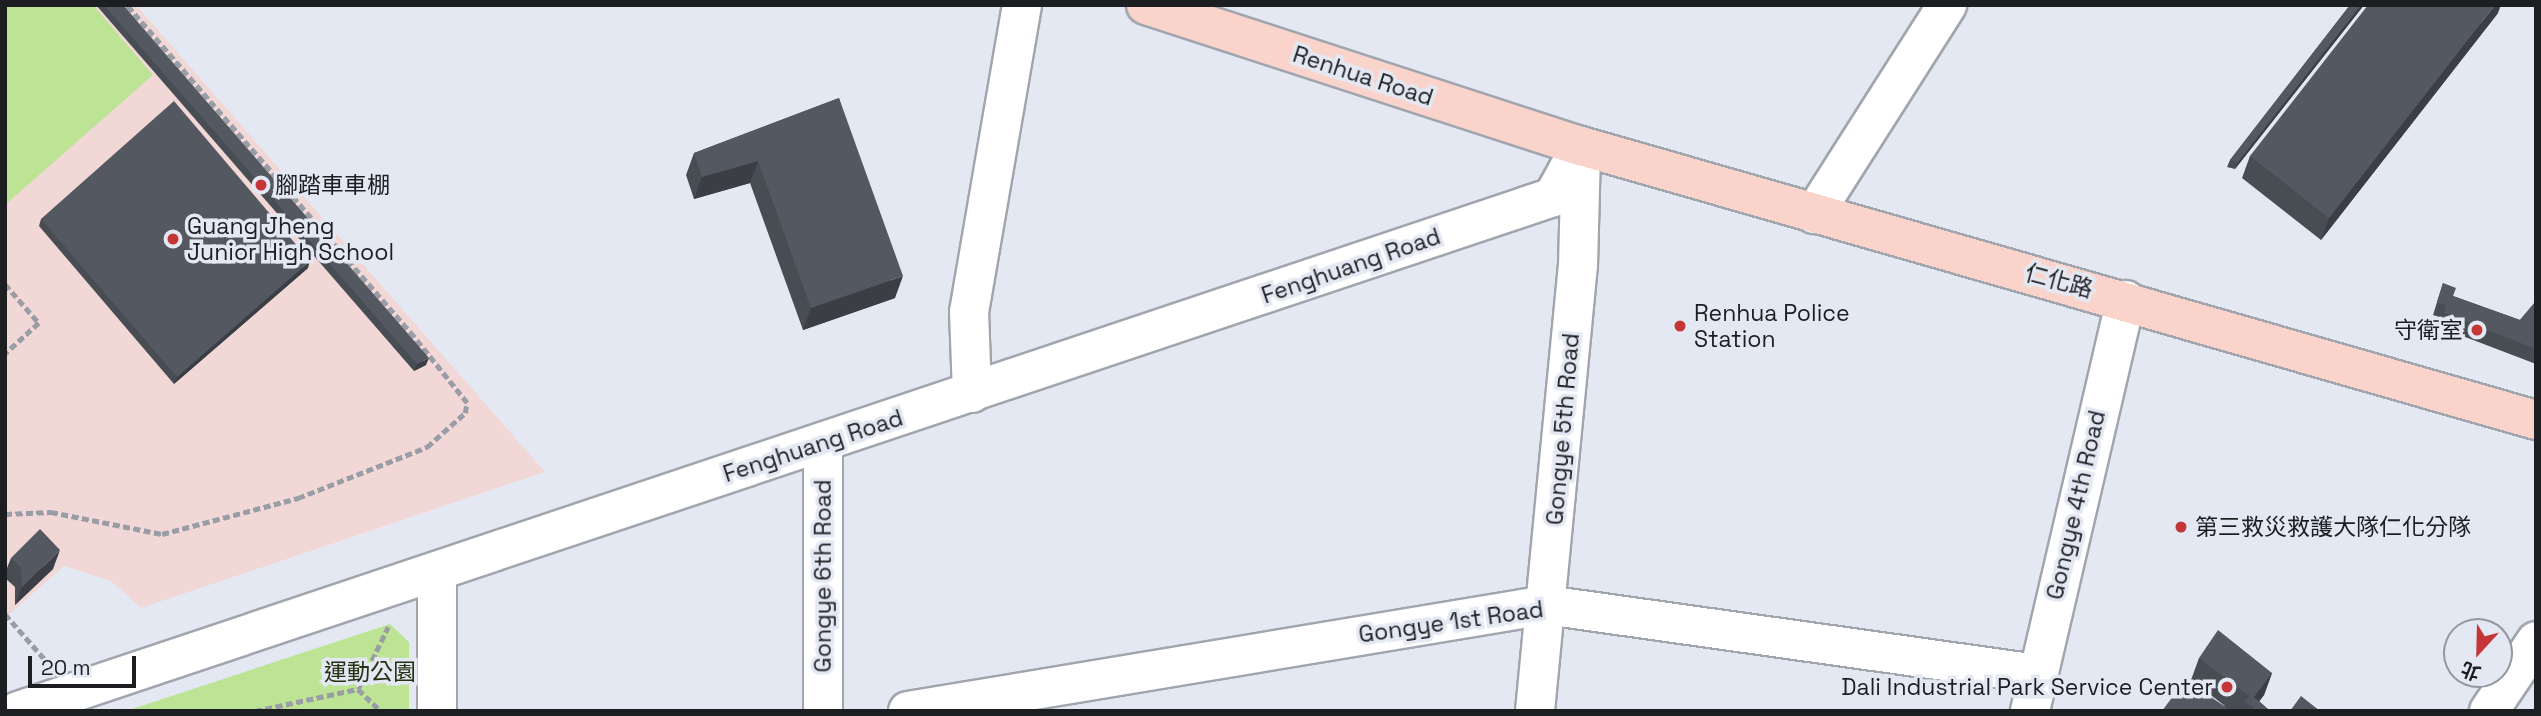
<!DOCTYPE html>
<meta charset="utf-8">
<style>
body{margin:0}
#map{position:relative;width:2541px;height:716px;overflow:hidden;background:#e4e8f3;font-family:"Space Grotesk","Noto Sans TC",sans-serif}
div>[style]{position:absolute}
.education>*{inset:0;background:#f2d7d7}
.green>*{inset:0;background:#bde494}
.path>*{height:4.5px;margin-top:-2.25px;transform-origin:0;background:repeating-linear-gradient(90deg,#999da5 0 7px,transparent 0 10.5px)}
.roads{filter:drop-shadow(2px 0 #a0a5ae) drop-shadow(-2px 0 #a0a5ae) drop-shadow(0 2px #a0a5ae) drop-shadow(0 -2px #a0a5ae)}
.minor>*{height:38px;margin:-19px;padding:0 19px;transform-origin:19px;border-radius:19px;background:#fff}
.major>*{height:38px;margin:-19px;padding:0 19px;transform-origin:19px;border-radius:19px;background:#fad4cb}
.wall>*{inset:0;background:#484c53}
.shaded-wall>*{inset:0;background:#3b3e44}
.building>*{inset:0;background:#545861}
.dots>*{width:19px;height:19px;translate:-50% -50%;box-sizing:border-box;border:4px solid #e4e8f3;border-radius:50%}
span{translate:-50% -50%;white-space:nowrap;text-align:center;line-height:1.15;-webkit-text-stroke:7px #e4e8f3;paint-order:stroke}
.street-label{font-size:23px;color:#1c1e21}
.poi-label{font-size:23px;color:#1c1e21}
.left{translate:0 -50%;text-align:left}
.right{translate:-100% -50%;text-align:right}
.park-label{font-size:23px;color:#243211}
.frame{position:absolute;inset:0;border:7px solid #1c1e21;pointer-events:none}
.north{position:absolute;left:2443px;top:618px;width:70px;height:70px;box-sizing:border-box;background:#e4e8f3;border:2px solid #94979f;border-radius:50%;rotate:202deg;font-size:19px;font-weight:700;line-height:28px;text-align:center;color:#1c1e21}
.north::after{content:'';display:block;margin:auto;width:24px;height:32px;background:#c53637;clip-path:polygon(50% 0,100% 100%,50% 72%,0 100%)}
.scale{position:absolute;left:28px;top:656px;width:108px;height:32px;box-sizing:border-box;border:4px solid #1c1e21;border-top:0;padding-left:9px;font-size:21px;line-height:24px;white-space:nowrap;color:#1c1e21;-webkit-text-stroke:5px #e4e8f3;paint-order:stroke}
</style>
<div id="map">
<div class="education">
<div style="clip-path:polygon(5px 5px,136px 5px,545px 472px,141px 608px,111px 581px,64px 566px,5px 618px)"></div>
</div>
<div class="green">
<div style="clip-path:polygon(5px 5px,93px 5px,153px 75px,5px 205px)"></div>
<div style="clip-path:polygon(390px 624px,409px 642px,409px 711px,126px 711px)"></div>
</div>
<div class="path">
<div style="left:5px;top:284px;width:52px;rotate:48.9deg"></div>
<div style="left:39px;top:323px;width:46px;rotate:137.6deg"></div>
<div style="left:5px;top:514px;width:46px;rotate:-2.5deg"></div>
<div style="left:51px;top:512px;width:113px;rotate:11.2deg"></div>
<div style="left:162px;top:534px;width:141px;rotate:-14.8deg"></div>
<div style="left:298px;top:498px;width:139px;rotate:-21.6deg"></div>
<div style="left:427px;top:447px;width:51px;rotate:-41.8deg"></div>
<div style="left:465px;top:413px;width:10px;rotate:-79deg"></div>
<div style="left:467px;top:403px;width:85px;rotate:-128.8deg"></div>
<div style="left:414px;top:337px;width:440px;rotate:-130.9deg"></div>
<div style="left:5px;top:614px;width:65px;rotate:48.7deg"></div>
<div style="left:358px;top:689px;width:69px;rotate:-64.2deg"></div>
<div style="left:358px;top:689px;width:32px;rotate:44deg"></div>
<div style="left:255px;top:711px;width:105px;rotate:-12.1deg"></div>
</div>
<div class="roads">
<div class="minor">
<div style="left:1814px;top:214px;width:248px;rotate:-57.5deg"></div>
<div style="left:972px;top:393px;width:81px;rotate:-92.1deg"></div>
<div style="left:969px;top:312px;width:312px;rotate:-80.2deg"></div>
<div style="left:823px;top:442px;width:269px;rotate:90deg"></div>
<div style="left:18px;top:711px;width:1619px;rotate:-18.51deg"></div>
<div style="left:1553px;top:197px;width:58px;rotate:-61.2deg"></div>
<div style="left:437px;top:711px;width:139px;rotate:-90deg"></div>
<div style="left:908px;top:711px;width:647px;rotate:-9.43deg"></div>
<div style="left:1546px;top:605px;width:497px;rotate:8deg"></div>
<div style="left:1535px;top:711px;width:447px;rotate:-84.5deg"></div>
<div style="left:1578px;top:266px;width:115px;rotate:-88.5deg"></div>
<div style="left:2030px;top:711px;width:422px;rotate:-76.9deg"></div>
<div style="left:2489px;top:711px;width:84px;rotate:-56.1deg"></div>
</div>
<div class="major">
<div style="left:1146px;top:5px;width:457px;rotate:18deg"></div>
<div style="left:1581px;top:146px;width:994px;rotate:16.01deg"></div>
</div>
</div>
<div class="wall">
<div style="clip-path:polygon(96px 5px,123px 5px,426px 365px,414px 371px)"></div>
<div style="clip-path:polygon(2350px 5px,2364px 5px,2235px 169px,2227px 167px,2230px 160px)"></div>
<div style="clip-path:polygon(2498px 13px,2321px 240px,2242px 178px,2250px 156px)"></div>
<div style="clip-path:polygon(839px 98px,895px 298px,803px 330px,750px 183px,694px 199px,686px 175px,694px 153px)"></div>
<div style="clip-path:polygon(41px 219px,308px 268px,174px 384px,39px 226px)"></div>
<div style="clip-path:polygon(2443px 283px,2453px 296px,2520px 320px,2536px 301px,2536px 364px,2439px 327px,2442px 318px,2433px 315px)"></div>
<div style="clip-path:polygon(11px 558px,53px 569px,15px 605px,15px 587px,5px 578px,5px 573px)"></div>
<div style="clip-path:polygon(2199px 658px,2272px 673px,2264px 695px,2259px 701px,2270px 711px,2162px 711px,2225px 706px,2191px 680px)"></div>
</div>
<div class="shaded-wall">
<div style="clip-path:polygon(2361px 5px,2364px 5px,2235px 169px,2238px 162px)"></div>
<div style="clip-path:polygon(2495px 5px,2501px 5px,2498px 13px,2321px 240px,2329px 218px)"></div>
<div style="clip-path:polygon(758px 161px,750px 183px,694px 199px,702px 177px)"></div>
<div style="clip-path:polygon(310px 261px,308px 268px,174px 384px,177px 377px)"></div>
<div style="clip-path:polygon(903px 276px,895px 298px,803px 330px,811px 308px)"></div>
<div style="clip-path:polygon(429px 358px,426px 365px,414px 371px,417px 364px)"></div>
<div style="clip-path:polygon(60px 550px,53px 569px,15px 605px,22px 587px)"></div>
<div style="clip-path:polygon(2272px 673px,2264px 695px,2252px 711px,2254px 697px)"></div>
</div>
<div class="building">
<div style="clip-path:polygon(104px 5px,123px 5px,429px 358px,417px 364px)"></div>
<div style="clip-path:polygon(2350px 5px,2361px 5px,2238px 162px,2230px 160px)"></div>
<div style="clip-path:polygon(2368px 5px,2495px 5px,2329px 218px,2250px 156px)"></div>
<div style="clip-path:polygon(839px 98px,903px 276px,811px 308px,758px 161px,702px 177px,694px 153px)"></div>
<div style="clip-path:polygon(174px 101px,310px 261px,177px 377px,41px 219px)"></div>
<div style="clip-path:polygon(2443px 283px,2456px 288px,2453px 296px,2520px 320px,2536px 301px,2536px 349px,2444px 313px,2446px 305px,2437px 302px)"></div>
<div style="clip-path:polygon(40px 529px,60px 550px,22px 587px,21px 568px,11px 558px)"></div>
<div style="clip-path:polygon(2218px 630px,2272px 673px,2254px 697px,2270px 711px,2251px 711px,2253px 707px,2245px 702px,2249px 696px,2199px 658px)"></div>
<div style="clip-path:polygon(2185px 680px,2232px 711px,2162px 711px)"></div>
<div style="clip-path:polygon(2301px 696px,2320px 711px,2290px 711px)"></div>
</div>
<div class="dots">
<div style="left:261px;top:185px;background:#c53637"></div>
<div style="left:173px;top:239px;background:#c53637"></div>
<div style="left:1680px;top:326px;background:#c53637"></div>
<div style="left:2477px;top:330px;background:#c53637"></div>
<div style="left:2181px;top:527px;background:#c53637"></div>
<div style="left:2227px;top:687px;background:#c53637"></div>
</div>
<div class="street-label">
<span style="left:1363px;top:76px;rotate:18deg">Renhua Road</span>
<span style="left:1351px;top:266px;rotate:-19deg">Fenghuang Road</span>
<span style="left:2059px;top:281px;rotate:15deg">仁化路</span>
<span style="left:1563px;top:429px;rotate:-85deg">Gongye 5th Road</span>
<span style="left:813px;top:446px;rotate:-18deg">Fenghuang Road</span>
<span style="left:2076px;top:505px;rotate:-77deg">Gongye 4th Road</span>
<span style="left:823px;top:576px;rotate:-90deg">Gongye 6th Road</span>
<span style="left:1451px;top:622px;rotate:-8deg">Gongye 1st Road</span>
</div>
<div class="poi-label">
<span class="left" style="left:275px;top:185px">腳踏車車棚</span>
<span class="left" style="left:187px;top:239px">Guang Jheng<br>Junior High School</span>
<span class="left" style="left:1694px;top:326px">Renhua Police<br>Station</span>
<span class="right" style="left:2463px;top:330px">守衛室</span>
<span class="left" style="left:2195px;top:527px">第三救災救護大隊仁化分隊</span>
<span class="right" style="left:2213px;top:687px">Dali Industrial Park Service Center</span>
</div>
<div class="park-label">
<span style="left:370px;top:672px">運動公園</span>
</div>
<div class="frame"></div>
<div class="north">北</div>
<div class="scale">20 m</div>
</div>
